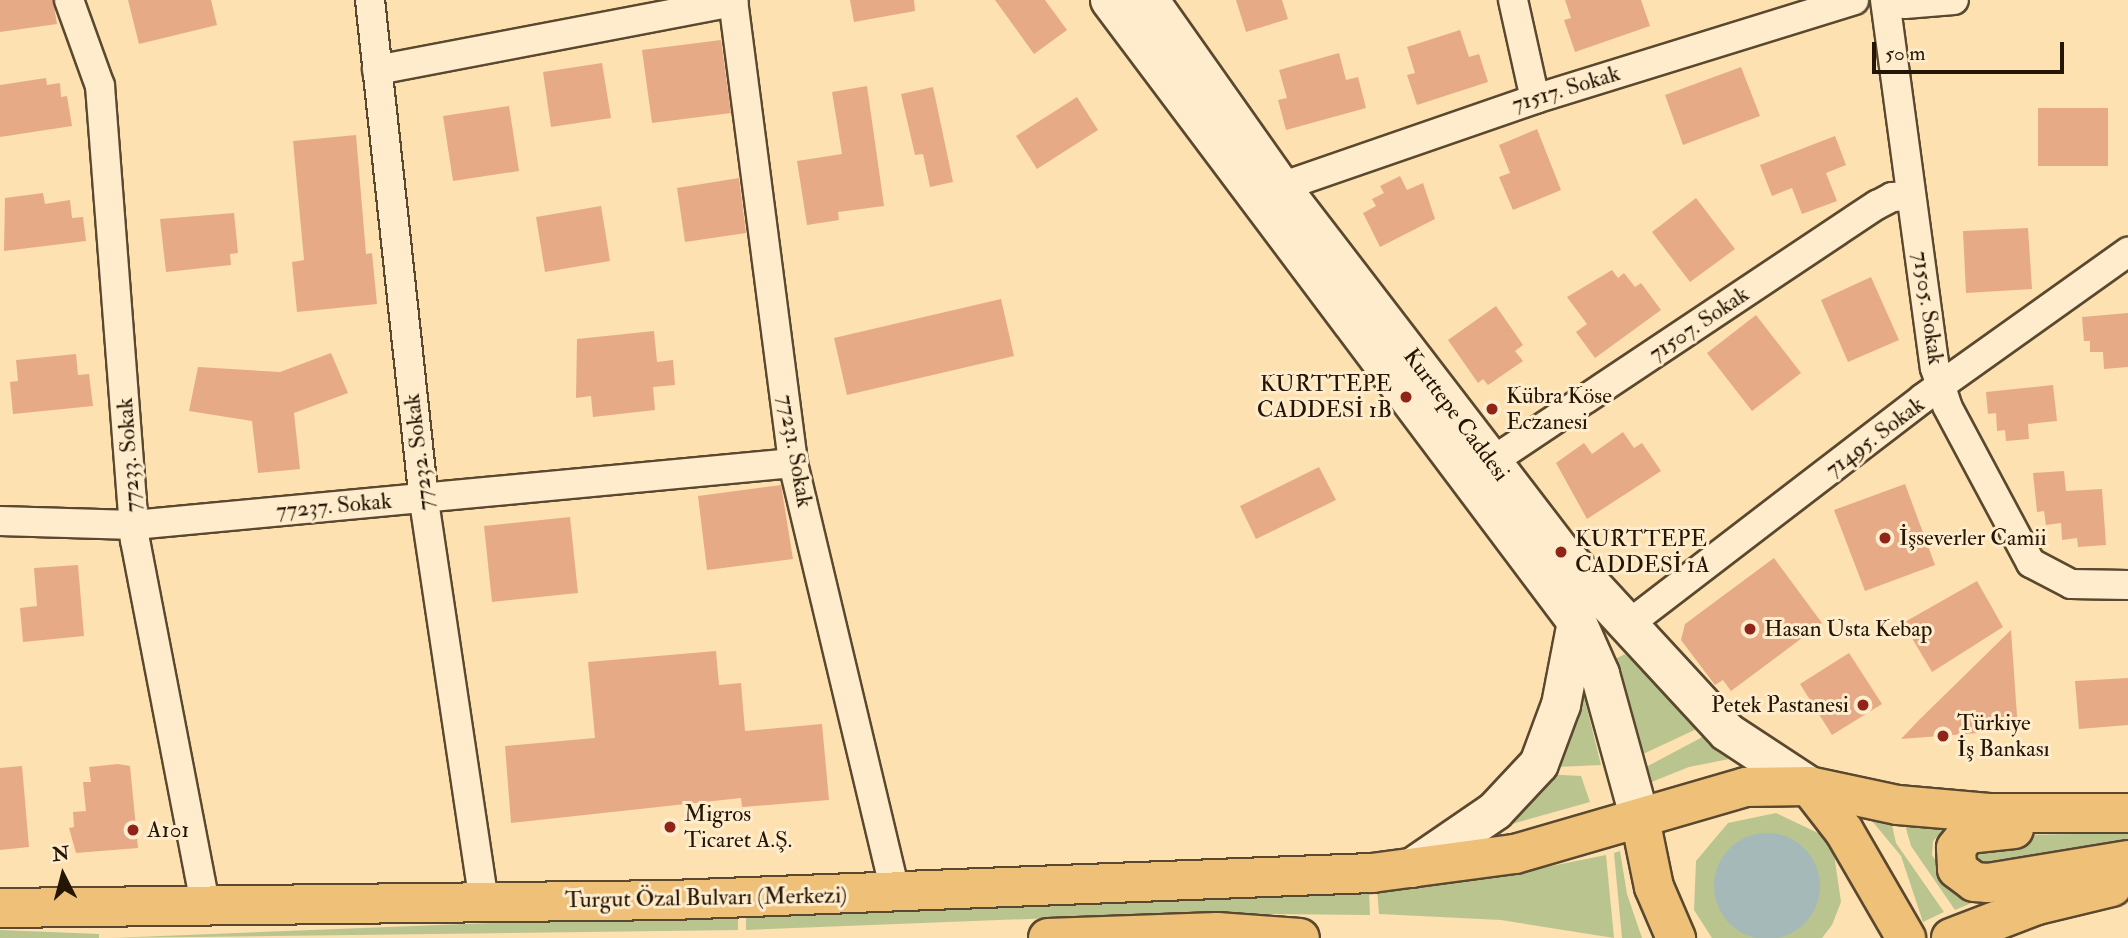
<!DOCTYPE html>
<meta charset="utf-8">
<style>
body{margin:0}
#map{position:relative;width:2128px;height:938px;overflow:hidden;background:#fde1b1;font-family:"IM FELL Double Pica",serif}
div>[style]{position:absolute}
.green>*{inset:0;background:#bac48f}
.water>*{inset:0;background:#a5bab8}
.round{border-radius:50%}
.building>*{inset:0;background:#e7aa87}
.roads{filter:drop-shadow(2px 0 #5a482f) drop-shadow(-2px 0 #5a482f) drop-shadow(0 2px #5a482f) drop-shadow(0 -2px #5a482f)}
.minor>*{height:28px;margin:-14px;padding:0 14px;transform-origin:14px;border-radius:14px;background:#feeccc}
.secondary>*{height:38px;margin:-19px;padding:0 19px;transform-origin:19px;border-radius:19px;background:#feeccc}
.primary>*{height:38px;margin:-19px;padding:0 19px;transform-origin:19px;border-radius:19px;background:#eec078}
.dots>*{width:19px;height:19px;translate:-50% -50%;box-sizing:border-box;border:4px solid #feeccc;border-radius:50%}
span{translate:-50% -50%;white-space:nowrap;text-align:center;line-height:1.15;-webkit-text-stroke:6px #feeccc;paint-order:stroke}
.street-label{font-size:23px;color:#241504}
.poi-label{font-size:23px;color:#241504}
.right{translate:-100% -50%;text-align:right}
.left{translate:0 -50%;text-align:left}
.north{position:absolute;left:28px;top:840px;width:70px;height:70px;-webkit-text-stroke:5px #feeccc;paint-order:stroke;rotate:354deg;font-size:19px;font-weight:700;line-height:28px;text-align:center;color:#241504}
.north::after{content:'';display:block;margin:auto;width:24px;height:32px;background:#241504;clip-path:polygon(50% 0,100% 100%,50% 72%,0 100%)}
.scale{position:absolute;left:1872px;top:42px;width:192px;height:32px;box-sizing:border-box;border:4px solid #241504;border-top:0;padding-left:9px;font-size:21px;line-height:24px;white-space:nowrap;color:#241504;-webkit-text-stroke:5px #feeccc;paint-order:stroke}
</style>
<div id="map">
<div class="green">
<div style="clip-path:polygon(1625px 654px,1703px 726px,1641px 755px,1611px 661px)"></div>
<div style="clip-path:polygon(1579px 676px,1601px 765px,1557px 767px)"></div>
<div style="clip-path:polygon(1710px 733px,1734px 758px,1689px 767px,1649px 783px,1646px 767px)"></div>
<div style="clip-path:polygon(1543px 774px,1581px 776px,1590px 802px,1483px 832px)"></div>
<div style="clip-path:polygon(1776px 813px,1820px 834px,1834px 854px,1841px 902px,1832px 925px,1822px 938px,1712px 938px,1694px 910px,1696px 861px,1728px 823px)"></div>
<div style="clip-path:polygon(1872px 821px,1892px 825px,1896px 843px,1944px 912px,1923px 922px,1901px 856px)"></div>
<div style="clip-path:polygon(1905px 825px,1944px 830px,1933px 841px,1932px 855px,1956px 891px,1974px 902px,1955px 910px,1911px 846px)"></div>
<div style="clip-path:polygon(2128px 833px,2128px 851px,1976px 866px,1972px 847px,2013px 835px)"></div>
<div style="clip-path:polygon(1620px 851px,1627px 894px,1642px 938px,1622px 938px,1614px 853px)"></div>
<div style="clip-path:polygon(1606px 855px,1614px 938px,1501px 920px,1379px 914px,1377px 889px,1501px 876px)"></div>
<div style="clip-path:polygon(1369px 890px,1370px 915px,1179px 913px,746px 930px,746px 917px)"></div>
<div style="clip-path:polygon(738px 918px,738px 930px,111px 938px,543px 921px)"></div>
<div style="clip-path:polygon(0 930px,99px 934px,99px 938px,0 938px)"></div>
</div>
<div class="water">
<div class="round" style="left:1714px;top:833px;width:106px;height:106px"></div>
</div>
<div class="building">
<div style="clip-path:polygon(0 0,53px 0,57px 24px,0 32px)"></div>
<div style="clip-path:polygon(128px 0,211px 0,217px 25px,139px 44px)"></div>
<div style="clip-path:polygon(850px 0,914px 0,915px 11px,854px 22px)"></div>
<div style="clip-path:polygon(995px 0,1045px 0,1067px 30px,1034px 54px)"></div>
<div style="clip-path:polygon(1236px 0,1282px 0,1288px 19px,1246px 32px)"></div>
<div style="clip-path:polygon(1565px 0,1641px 0,1650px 26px,1575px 52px,1564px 20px,1571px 18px)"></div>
<div style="clip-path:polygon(1460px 30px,1469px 57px,1479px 54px,1488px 82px,1417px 105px,1407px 75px,1415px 73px,1407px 47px)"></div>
<div style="clip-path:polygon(721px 40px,731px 113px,652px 123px,642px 50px)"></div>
<div style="clip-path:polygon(1339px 53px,1346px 80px,1358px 77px,1366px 108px,1286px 130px,1278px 100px,1287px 98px,1279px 70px)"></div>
<div style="clip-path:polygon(602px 63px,611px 118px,551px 127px,543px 72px)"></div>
<div style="clip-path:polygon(1741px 67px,1760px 116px,1683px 145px,1665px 95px)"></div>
<div style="clip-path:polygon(46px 78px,47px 85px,60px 83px,61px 97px,67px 96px,72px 126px,0 137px,0 85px)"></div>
<div style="clip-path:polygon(867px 86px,884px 206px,838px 212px,839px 220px,807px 225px,797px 161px,842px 154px,832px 92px)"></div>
<div style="clip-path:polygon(933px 87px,953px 182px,930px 187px,923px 154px,915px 155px,901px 94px)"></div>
<div style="clip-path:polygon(1077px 97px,1098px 130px,1037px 169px,1016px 136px)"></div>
<div style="clip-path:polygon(509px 106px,519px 171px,453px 181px,443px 116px)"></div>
<div style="clip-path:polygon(2038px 108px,2108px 108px,2108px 166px,2038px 166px)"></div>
<div style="clip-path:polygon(1537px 129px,1561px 190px,1513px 210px,1499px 177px,1510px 173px,1499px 145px)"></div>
<div style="clip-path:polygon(356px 135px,366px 254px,372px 253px,377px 304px,297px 312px,292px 262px,304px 260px,293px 141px)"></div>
<div style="clip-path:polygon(1835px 136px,1846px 165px,1826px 173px,1837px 201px,1802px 214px,1792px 188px,1772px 196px,1760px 165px)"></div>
<div style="clip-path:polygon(1400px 176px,1407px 190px,1423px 183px,1435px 219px,1380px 247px,1363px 213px,1376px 206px,1372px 199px,1384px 193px,1380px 186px)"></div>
<div style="clip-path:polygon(739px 178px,746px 233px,685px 242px,677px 188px)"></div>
<div style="clip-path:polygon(43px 193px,45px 204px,70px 200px,72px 218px,83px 217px,86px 241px,4px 251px,5px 198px)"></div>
<div style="clip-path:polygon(1696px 198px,1735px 249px,1690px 282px,1652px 232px)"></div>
<div style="clip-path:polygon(601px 206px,610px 261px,545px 272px,536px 217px)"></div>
<div style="clip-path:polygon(234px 213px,238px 253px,230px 254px,231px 265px,166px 272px,160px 219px)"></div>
<div style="clip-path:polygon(2028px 228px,2032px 289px,1966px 293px,1963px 231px)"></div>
<div style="clip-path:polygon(1612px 270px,1618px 278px,1624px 273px,1635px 287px,1641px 283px,1661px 310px,1595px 358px,1576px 332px,1587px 324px,1567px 297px)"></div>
<div style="clip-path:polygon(1871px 277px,1899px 340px,1848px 362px,1821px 300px)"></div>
<div style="clip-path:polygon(1001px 299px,1014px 356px,847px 395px,834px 338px)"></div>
<div style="clip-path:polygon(1496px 306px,1523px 345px,1515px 351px,1523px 361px,1488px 385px,1483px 379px,1478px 383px,1448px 340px)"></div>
<div style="clip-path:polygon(2128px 313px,2128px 367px,2104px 369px,2103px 352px,2090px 352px,2090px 341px,2084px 341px,2082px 317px)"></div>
<div style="clip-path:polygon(1756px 315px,1801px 373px,1752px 411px,1707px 353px)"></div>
<div style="clip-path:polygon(654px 331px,657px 362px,673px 360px,675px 385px,653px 387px,655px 410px,593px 417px,591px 396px,576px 398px,577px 339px)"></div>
<div style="clip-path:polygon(331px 353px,348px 393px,294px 413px,300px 469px,258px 473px,252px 421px,189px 411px,198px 367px,280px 372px)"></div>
<div style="clip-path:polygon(76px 354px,78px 375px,89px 374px,93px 406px,13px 414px,10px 382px,18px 381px,16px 360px)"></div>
<div style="clip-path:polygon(2053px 385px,2057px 421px,2028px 424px,2029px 439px,2006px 441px,2005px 430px,1997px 431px,1996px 413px,1988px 414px,1986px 392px)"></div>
<div style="clip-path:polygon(1623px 432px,1634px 448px,1642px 443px,1661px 471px,1587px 519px,1556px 463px,1584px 443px,1592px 454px)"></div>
<div style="clip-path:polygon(1319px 467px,1336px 500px,1256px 539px,1240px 506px)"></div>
<div style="clip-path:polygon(2064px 471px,2066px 491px,2102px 489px,2106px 545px,2078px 547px,2077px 538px,2062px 540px,2061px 523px,2046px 525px,2044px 511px,2037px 512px,2033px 473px)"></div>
<div style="clip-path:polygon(1905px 484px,1935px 565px,1865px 591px,1834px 510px)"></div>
<div style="clip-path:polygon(781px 485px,793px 559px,707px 570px,698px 496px)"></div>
<div style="clip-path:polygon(570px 517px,578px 593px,492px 602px,484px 526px)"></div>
<div style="clip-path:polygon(1774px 558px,1822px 623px,1731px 691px,1723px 680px,1715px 685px,1681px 640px,1685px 624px)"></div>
<div style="clip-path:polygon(78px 565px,84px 636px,23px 642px,20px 608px,37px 606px,34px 568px)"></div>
<div style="clip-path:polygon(1977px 581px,2003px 627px,1932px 672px,1903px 623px)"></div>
<div style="clip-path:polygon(2011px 630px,2018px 730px,1901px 739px,1919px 720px)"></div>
<div style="clip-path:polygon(716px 651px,719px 685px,741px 683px,745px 731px,822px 724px,829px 800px,742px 807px,741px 798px,511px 823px,505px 746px,595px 738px,588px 662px)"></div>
<div style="clip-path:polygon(1849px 653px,1882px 704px,1832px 735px,1800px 684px)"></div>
<div style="clip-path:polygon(2128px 678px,2128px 725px,2079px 729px,2075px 681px)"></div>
<div style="clip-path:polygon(118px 764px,130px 766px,138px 848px,76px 853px,69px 828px,74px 827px,73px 812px,86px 811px,83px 782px,91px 782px,89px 767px)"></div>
<div style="clip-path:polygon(22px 766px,29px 847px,0 850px,0 768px)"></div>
</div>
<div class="roads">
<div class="minor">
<div style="left:69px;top:0;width:91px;rotate:70.2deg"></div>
<div style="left:100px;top:86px;width:455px;rotate:85.6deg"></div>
<div style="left:135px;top:540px;width:376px;rotate:79.1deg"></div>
<div style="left:370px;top:0;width:504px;rotate:83.85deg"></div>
<div style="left:424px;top:501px;width:404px;rotate:81.5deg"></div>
<div style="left:733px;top:0;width:467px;rotate:82.6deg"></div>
<div style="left:793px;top:463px;width:443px;rotate:76.6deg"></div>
<div style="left:1513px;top:0;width:101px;rotate:77.5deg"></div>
<div style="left:1885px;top:0;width:371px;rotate:82.3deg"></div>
<div style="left:1935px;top:368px;width:40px;rotate:72deg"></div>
<div style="left:1947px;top:406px;width:178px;rotate:61.9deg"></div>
<div style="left:2031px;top:563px;width:45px;rotate:27.7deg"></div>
<div style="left:2071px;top:584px;width:57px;rotate:1deg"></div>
<div style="left:1888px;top:0;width:17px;rotate:13deg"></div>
<div style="left:1905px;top:4px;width:49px;rotate:-4.7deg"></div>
<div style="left:377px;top:70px;width:363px;rotate:-10.8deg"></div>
<div style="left:1281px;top:187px;width:269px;rotate:-19.1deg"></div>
<div style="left:1535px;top:99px;width:334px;rotate:-17.2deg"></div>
<div style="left:1491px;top:462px;width:464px;rotate:-33.7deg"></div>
<div style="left:1877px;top:205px;width:17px;rotate:-28deg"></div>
<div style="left:1892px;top:197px;width:19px;rotate:-3deg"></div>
<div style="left:0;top:521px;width:134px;rotate:1.7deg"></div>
<div style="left:134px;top:525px;width:662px;rotate:-5.37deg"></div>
<div style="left:1625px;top:627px;width:376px;rotate:-37.5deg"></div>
<div style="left:1923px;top:398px;width:252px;rotate:-35.5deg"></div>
</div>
<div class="secondary">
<div style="left:1110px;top:0;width:778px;rotate:53.1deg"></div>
<div style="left:1577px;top:622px;width:57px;rotate:66.1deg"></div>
<div style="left:1600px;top:674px;width:150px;rotate:74.6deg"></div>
<div style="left:1149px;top:0;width:229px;rotate:54.8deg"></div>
<div style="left:1281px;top:187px;width:460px;rotate:52.5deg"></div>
<div style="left:1561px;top:552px;width:245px;rotate:47.3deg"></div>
<div style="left:1727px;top:732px;width:98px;rotate:33.4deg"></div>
<div style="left:1412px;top:868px;width:101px;rotate:-34.5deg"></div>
<div style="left:1495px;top:811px;width:64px;rotate:-46.9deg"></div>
<div style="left:1539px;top:764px;width:63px;rotate:-69.6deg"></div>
<div style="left:1561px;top:705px;width:85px;rotate:-79.1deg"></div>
</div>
<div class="primary">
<div style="left:1809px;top:786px;width:57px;rotate:52.1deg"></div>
<div style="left:1844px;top:831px;width:124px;rotate:59.9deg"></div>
<div style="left:1640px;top:819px;width:69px;rotate:78.4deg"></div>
<div style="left:1654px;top:887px;width:56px;rotate:66.7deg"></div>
<div style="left:2014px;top:829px;width:47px;rotate:173.9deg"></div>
<div style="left:1967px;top:834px;width:18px;rotate:128deg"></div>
<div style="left:1956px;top:848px;width:21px;rotate:87deg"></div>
<div style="left:1957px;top:869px;width:21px;rotate:37deg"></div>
<div style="left:1974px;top:882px;width:14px;rotate:4deg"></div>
<div style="left:1988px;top:883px;width:142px;rotate:-9.3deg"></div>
<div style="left:0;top:908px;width:672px;rotate:-0.68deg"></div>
<div style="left:672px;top:900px;width:701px;rotate:-2.21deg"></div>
<div style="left:1372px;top:873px;width:144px;rotate:-7.6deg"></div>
<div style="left:1515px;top:854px;width:241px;rotate:-16.2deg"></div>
<div style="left:1746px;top:787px;width:63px;rotate:-0.9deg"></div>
<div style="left:1809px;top:786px;width:91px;rotate:12.1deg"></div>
<div style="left:1898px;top:805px;width:91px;rotate:5deg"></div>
<div style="left:1989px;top:813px;width:139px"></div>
<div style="left:1048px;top:938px;width:169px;rotate:-2deg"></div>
<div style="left:1217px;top:932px;width:83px;rotate:4.1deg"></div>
<div style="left:1951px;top:938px;width:92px;rotate:-21deg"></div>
<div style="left:2037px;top:905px;width:77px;rotate:-13.5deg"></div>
</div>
</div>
<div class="dots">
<div style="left:1406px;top:397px;background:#8f2418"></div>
<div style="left:1492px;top:409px;background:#8f2418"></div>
<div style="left:1885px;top:538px;background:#8f2418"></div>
<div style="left:1561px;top:552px;background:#8f2418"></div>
<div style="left:1750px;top:629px;background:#8f2418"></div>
<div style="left:1863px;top:705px;background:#8f2418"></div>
<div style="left:1943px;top:736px;background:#8f2418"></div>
<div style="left:670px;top:827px;background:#8f2418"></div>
<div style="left:133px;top:830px;background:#8f2418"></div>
</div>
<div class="street-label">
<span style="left:1566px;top:89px;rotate:-17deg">71517. Sokak</span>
<span style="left:1928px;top:308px;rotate:82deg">71505. Sokak</span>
<span style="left:1699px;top:324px;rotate:-34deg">71507. Sokak</span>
<span style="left:1456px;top:415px;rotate:53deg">Kurttepe Caddesi</span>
<span style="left:1875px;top:437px;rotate:-37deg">71495. Sokak</span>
<span style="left:795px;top:451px;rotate:80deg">77231. Sokak</span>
<span style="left:419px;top:452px;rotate:-97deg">77232. Sokak</span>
<span style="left:129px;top:455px;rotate:-94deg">77233. Sokak</span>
<span style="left:334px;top:506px;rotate:-5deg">77237. Sokak</span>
<span style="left:706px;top:898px;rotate:-1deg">Turgut Özal Bulvarı (Merkezi)</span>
</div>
<div class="poi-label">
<span class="right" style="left:1392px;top:397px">KURTTEPE<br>CADDESİ 1B</span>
<span class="left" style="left:1506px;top:409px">Kübra Köse<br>Eczanesi</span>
<span class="left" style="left:1899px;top:538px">İşseverler Camii</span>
<span class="left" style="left:1575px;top:552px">KURTTEPE<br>CADDESİ 1A</span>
<span class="left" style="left:1764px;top:629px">Hasan Usta Kebap</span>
<span class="right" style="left:1849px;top:705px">Petek Pastanesi</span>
<span class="left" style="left:1957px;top:736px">Türkiye<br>İş Bankası</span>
<span class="left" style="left:684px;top:827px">Migros<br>Ticaret A.Ş.</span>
<span class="left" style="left:147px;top:830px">A101</span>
</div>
<div class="north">N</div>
<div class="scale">50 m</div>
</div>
